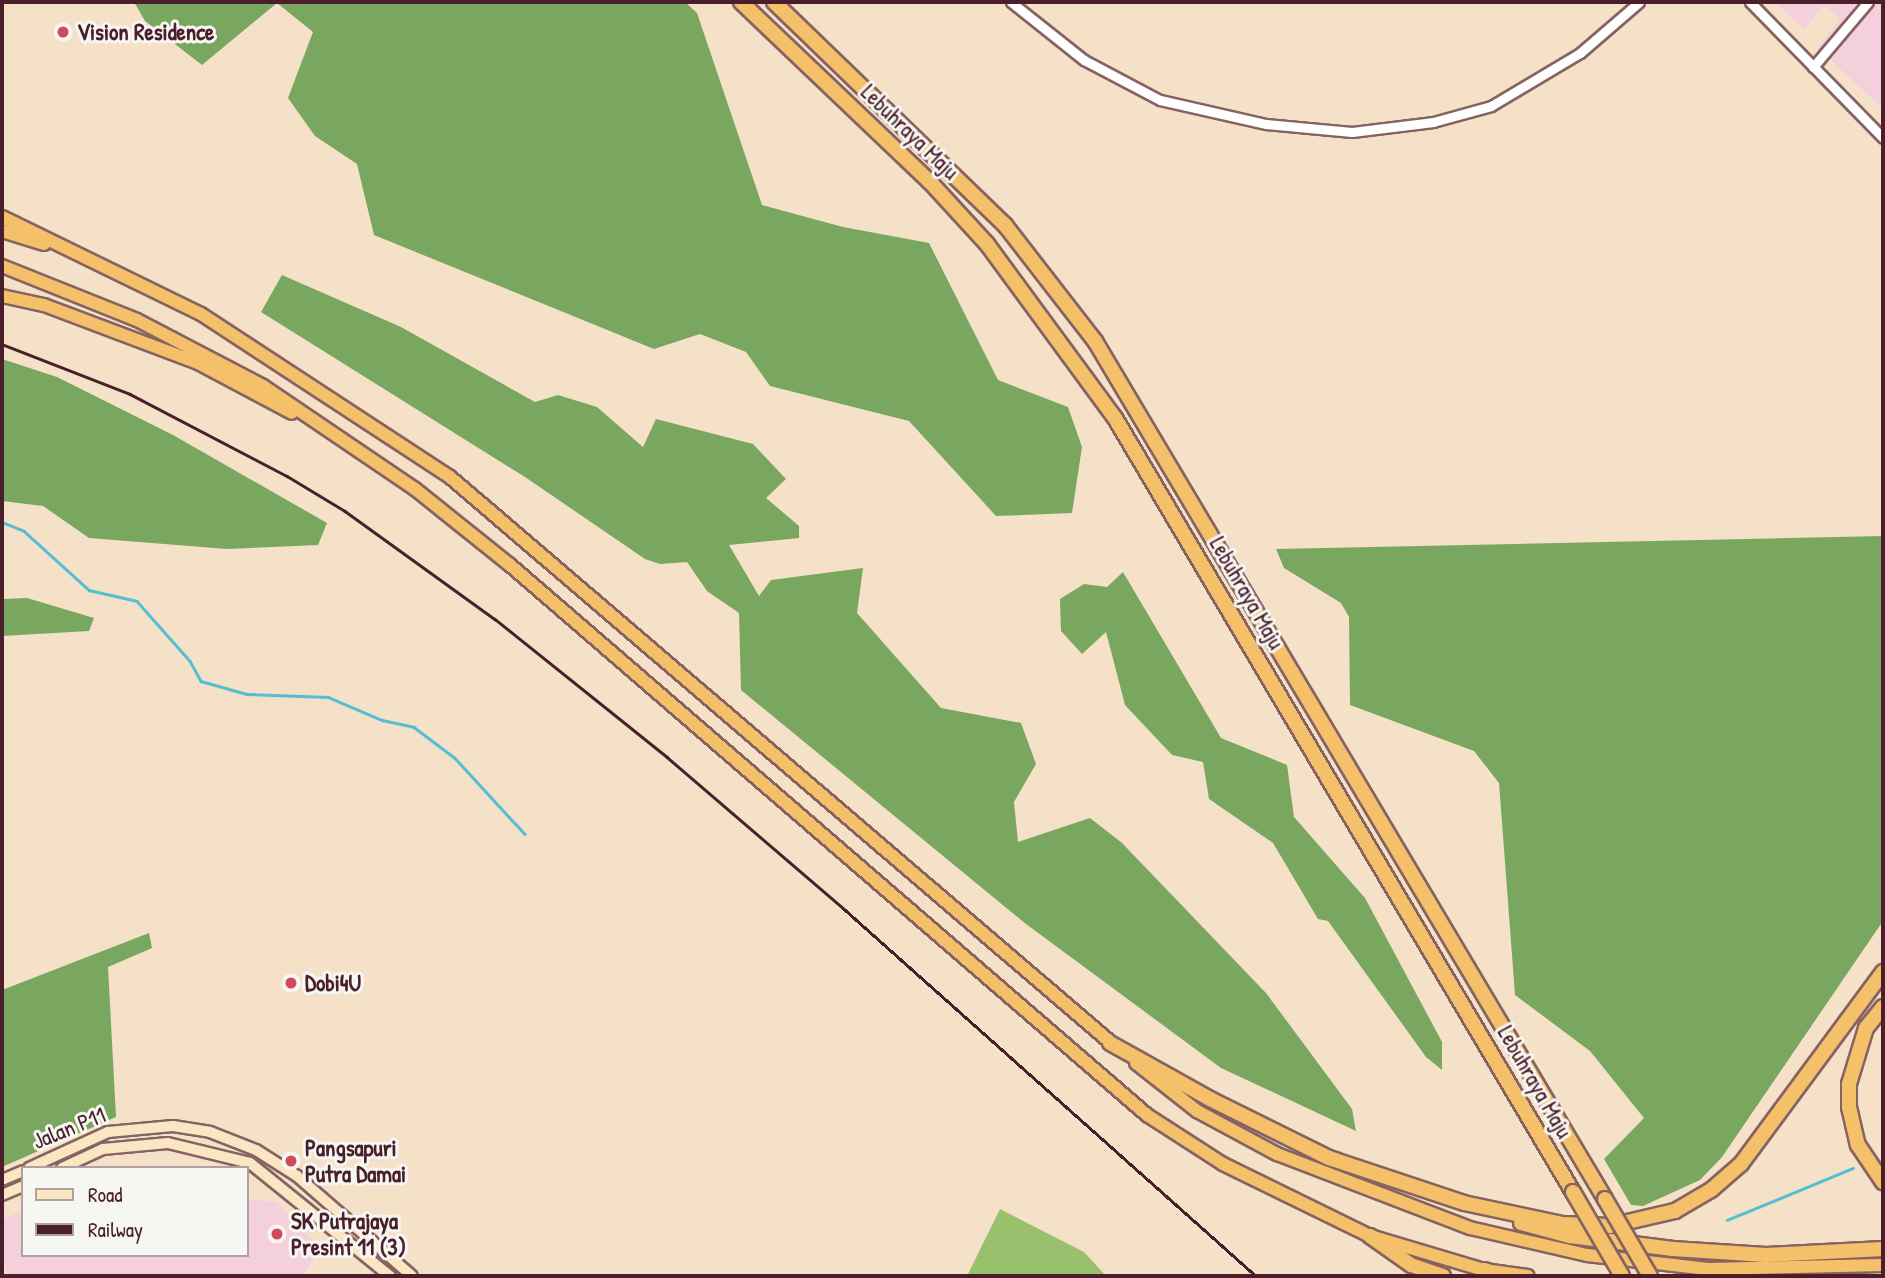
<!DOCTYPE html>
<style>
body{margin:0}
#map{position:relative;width:1885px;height:1278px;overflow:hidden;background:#f4e1c7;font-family:"Patrick Hand",sans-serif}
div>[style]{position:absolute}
.built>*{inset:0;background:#f4cfdc}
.green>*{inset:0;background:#99c16d}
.forest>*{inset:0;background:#7aa760}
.stream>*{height:2.5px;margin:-1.25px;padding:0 1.25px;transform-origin:1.25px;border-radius:1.25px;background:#55bed2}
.roads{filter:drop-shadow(2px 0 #866362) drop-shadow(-2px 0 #866362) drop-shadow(0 2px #866362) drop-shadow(0 -2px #866362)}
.tertiary>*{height:9px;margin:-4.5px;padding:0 4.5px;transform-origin:4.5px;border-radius:4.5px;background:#fff}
.secondary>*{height:10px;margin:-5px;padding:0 5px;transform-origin:5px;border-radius:5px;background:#fbe6c3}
.trunk>*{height:12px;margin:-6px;padding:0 6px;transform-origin:6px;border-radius:6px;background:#f4c16a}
.motorway>*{height:14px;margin:-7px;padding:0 7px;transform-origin:7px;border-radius:7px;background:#f4c16a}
.rail>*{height:2.5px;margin:-1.25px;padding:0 1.25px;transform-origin:1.25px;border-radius:1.25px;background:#4a1f2b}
.bridges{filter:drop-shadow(2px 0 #866362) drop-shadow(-2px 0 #866362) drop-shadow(0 2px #866362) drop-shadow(0 -2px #866362)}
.motorway-bridge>*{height:14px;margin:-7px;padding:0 7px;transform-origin:7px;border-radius:7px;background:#f4c16a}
.dots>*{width:19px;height:19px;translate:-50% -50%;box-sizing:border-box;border:4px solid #f6f6f2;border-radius:50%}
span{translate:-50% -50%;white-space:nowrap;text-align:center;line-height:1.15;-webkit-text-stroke:6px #f6f6f2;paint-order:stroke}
.poi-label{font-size:23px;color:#4a1f2b;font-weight:700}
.left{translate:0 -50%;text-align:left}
.street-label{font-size:23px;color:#4a1f2b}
.frame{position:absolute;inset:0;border:4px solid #4a1f2b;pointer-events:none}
.legend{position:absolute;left:21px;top:1166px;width:228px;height:91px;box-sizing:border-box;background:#f6f6f2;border:2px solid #b1a0a2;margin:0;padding:9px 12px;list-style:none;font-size:21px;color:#4a1f2b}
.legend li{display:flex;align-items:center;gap:14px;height:35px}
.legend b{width:35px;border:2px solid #b1a0a2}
</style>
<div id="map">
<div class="built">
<div style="clip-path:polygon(1775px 2px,1883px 2px,1883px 109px,1818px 48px,1840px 19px,1824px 5px,1804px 29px)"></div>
<div style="clip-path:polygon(247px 1199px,277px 1202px,321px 1249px,302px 1276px,8px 1276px,2px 1258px,2px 1219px,23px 1211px,23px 1255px,247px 1255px)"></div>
</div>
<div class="green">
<div style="clip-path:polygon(1000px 1209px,1084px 1252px,1106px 1276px,967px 1276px)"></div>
</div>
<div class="forest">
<div style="clip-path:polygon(134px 2px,685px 2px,697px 13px,762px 205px,843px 227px,929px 243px,998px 380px,1068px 407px,1082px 447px,1072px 513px,996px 516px,909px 421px,770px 386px,746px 352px,700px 334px,654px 349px,374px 235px,357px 164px,315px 136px,288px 98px,313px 32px,277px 3px,202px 65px,145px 21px)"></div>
<div style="clip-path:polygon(282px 275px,401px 327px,535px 402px,558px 395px,597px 407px,643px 447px,656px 419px,753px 444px,786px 479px,766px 498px,799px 526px,799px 538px,729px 545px,759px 596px,771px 580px,863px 568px,857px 613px,941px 708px,1021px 723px,1036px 764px,1014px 802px,1018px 842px,1090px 818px,1122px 843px,1266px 993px,1352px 1109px,1356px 1131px,1221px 1068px,1026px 924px,741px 690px,739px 613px,707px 591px,687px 562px,660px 564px,645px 559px,525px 477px,261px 312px)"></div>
<div style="clip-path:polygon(2px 359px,57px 377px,173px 435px,327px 523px,318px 545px,227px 549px,89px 538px,43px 506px,2px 501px)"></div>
<div style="clip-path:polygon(1883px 536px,1883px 921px,1722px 1157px,1700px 1180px,1643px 1206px,1631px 1205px,1604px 1159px,1644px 1118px,1590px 1051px,1515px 995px,1499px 783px,1474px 751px,1350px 705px,1349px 617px,1341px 603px,1284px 568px,1276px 549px)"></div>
<div style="clip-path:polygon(1123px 572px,1221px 738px,1287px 765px,1294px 817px,1365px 898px,1442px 1042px,1442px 1070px,1426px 1057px,1328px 921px,1318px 919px,1273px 843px,1209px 799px,1203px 762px,1172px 755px,1125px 705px,1106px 632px,1082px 654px,1061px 631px,1060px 599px,1084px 584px,1107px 587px)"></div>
<div style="clip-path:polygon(27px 598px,94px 618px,89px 631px,2px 636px,2px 599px)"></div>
<div style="clip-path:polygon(149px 933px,152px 948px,108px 967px,116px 1117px,2px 1167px,2px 990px)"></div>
</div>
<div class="stream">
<div style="left:2px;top:522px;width:24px;rotate:22deg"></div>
<div style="left:24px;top:531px;width:88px;rotate:42.2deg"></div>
<div style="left:89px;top:590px;width:49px;rotate:12.9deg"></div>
<div style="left:137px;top:601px;width:80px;rotate:48.5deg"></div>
<div style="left:190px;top:661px;width:23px;rotate:61deg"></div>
<div style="left:201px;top:681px;width:48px;rotate:15.8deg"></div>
<div style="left:247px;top:694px;width:81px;rotate:2.1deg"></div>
<div style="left:328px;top:697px;width:59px;rotate:23.1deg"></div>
<div style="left:382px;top:720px;width:33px;rotate:12deg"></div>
<div style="left:414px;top:727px;width:51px;rotate:37.1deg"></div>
<div style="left:455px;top:758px;width:103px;rotate:47.4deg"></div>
<div style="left:1727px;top:1220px;width:136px;rotate:-22.4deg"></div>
</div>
<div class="roads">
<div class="tertiary">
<div style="left:1011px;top:2px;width:93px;rotate:38.5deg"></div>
<div style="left:1084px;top:60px;width:86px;rotate:27.8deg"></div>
<div style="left:1160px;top:100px;width:109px;rotate:12.8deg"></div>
<div style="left:1266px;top:124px;width:86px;rotate:5.3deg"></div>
<div style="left:1352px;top:132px;width:82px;rotate:-7deg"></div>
<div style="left:1433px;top:122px;width:60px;rotate:-15.4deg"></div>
<div style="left:1491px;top:106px;width:104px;rotate:-30.8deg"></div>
<div style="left:1580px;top:53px;width:78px;rotate:-40.8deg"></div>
<div style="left:1750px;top:2px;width:190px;rotate:45.6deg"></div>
<div style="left:1813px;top:67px;width:85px;rotate:-49.8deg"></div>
</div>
<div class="secondary">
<div style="left:29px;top:1168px;width:87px;rotate:-24.5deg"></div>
<div style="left:108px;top:1132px;width:65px;rotate:-5.3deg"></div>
<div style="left:173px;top:1126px;width:37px;rotate:9deg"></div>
<div style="left:210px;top:1132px;width:49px;rotate:21.4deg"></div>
<div style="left:256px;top:1150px;width:49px;rotate:32.4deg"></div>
<div style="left:297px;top:1176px;width:152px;rotate:41deg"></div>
<div style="left:62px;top:1168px;width:45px;rotate:-24.9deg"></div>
<div style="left:103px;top:1149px;width:65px;rotate:-5.3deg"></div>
<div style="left:168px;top:1143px;width:84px;rotate:13.7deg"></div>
<div style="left:250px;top:1163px;width:180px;rotate:38.9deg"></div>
<div style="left:2px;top:1180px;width:23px;rotate:-23deg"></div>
<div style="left:2px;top:1195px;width:23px;rotate:-23deg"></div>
</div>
<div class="trunk">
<div style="left:2px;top:217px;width:221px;rotate:26deg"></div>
<div style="left:201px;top:314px;width:298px;rotate:33.2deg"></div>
<div style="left:450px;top:477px;width:877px;rotate:40.56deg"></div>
<div style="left:2px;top:231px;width:44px;rotate:17.2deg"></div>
<div style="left:2px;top:266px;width:145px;rotate:21.8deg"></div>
<div style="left:137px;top:320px;width:142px;rotate:27.6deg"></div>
<div style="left:263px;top:386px;width:184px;rotate:34.1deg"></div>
<div style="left:415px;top:489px;width:122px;rotate:38.7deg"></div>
<div style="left:510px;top:565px;width:842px;rotate:40.81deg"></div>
<div style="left:1147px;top:1115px;width:90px;rotate:32.8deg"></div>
<div style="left:1223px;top:1164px;width:164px;rotate:26.1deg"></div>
<div style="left:1370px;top:1236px;width:119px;rotate:16.6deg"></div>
<div style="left:1484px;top:1270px;width:44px;rotate:7.8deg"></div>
<div style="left:2px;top:296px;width:43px;rotate:12.1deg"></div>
<div style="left:44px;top:305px;width:165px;rotate:20.6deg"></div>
<div style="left:198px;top:363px;width:106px;rotate:28deg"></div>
<div style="left:1136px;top:1063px;width:78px;rotate:38.2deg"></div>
<div style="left:1197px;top:1111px;width:91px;rotate:28.3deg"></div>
<div style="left:1277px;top:1154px;width:207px;rotate:21deg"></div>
<div style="left:1470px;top:1228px;width:120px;rotate:13deg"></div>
<div style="left:1587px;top:1255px;width:122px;rotate:6.6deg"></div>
<div style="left:1708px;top:1269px;width:175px;rotate:-1.3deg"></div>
</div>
<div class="motorway">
<div style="left:741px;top:2px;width:261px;rotate:43.6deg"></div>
<div style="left:930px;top:182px;width:84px;rotate:47.4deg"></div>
<div style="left:987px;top:244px;width:216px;rotate:53.7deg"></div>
<div style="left:1115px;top:418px;width:899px;rotate:59.39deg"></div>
<div style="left:774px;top:2px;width:321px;rotate:44deg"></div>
<div style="left:1005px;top:225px;width:147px;rotate:52.2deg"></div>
<div style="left:1095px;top:341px;width:998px;rotate:59.27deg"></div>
<div style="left:1883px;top:1007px;width:27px;rotate:129deg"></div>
<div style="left:1866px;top:1028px;width:59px;rotate:106.9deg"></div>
<div style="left:1849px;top:1084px;width:23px;rotate:90deg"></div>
<div style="left:1849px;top:1107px;width:39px;rotate:77deg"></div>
<div style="left:1858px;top:1145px;width:45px;rotate:56deg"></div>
<div style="left:1110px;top:1043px;width:115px;rotate:29.2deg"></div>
<div style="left:1210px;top:1099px;width:133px;rotate:26.4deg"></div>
<div style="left:1329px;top:1158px;width:142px;rotate:18.4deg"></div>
<div style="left:1464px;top:1203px;width:101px;rotate:12deg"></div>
<div style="left:1563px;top:1224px;width:47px;rotate:2.4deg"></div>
<div style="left:1610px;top:1226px;width:67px;rotate:-13deg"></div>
<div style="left:1675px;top:1211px;width:42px;rotate:-30.3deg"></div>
<div style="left:1711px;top:1190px;width:40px;rotate:-41deg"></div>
<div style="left:1741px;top:1164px;width:239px;rotate:-53.5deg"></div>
<div style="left:1521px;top:1223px;width:51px;rotate:14.9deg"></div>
<div style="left:1570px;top:1236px;width:104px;rotate:7.2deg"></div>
<div style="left:1673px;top:1249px;width:93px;rotate:3.7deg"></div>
<div style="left:1766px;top:1255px;width:117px;rotate:-2.9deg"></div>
<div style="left:1370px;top:1236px;width:50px;rotate:35.3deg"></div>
<div style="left:1411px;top:1265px;width:34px;rotate:19deg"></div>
<div style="left:1484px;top:1270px;width:21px;rotate:17deg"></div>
</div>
</div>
<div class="rail">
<div style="left:2px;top:344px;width:137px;rotate:21.3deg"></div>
<div style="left:130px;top:394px;width:177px;rotate:27.6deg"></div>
<div style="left:287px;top:476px;width:68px;rotate:31.1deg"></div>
<div style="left:345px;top:511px;width:185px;rotate:35.8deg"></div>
<div style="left:495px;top:619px;width:221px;rotate:38.7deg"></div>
<div style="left:667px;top:757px;width:232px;rotate:40.6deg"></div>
<div style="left:843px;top:908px;width:553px;rotate:41.7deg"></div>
</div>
<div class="bridges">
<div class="motorway-bridge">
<div style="left:1573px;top:1192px;width:97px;rotate:59.7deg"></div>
<div style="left:1605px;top:1199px;width:89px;rotate:59.7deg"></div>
</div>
</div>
<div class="dots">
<div style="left:63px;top:32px;background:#d1495b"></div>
<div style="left:291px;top:983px;background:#d1495b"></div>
<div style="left:291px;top:1161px;background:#d1495b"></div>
<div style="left:277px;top:1234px;background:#d1495b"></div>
</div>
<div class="poi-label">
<span class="left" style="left:77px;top:32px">Vision Residence</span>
<span class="left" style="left:305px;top:983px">Dobi4U</span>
<span class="left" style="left:305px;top:1161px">Pangsapuri<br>Putra Damai</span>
<span class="left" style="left:291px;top:1234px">SK Putrajaya<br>Presint 11 (3)</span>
</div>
<div class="street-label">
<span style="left:910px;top:132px;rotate:44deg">Lebuhraya Maju</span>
<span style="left:1247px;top:593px;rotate:60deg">Lebuhraya Maju</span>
<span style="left:1535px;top:1082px;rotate:60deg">Lebuhraya Maju</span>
<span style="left:69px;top:1128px;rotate:-22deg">Jalan P11</span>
</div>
<div class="frame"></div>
<ul class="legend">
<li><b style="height:9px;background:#fbe6c3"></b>Road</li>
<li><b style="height:9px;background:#4a1f2b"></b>Railway</li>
</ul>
</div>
